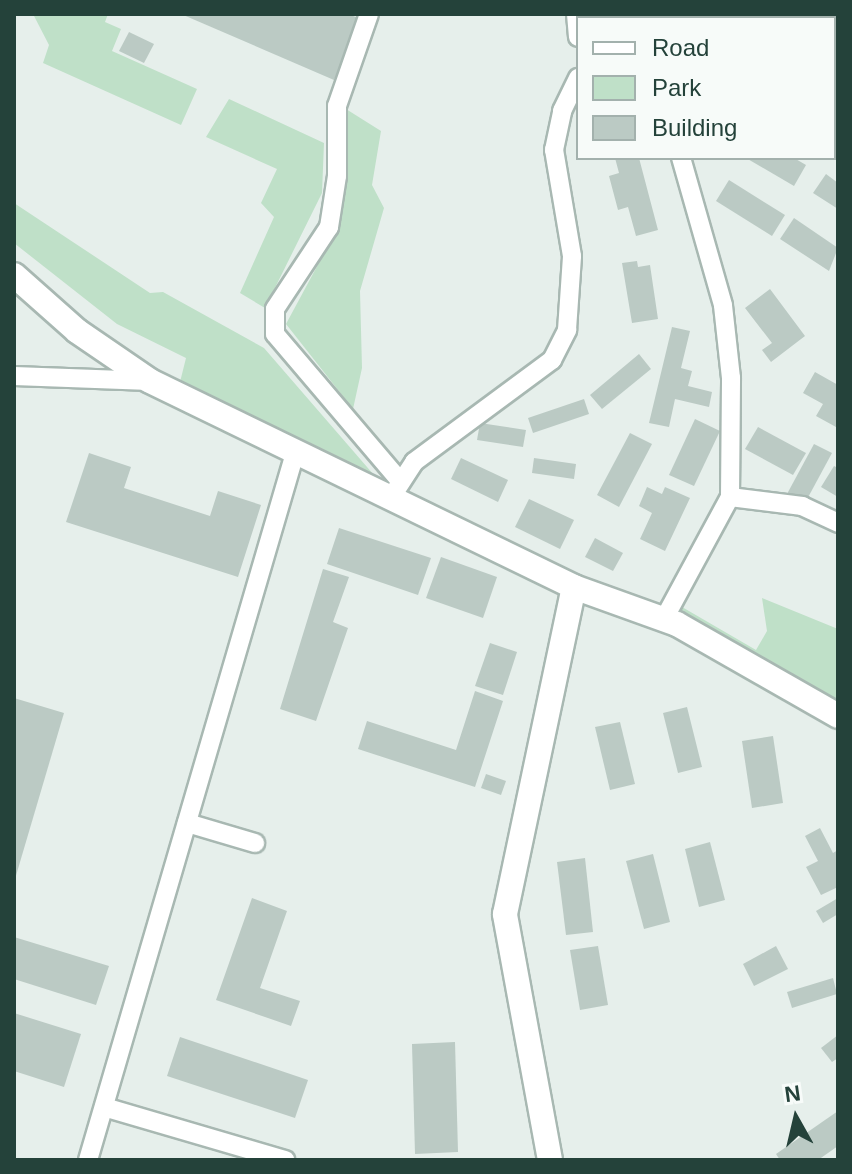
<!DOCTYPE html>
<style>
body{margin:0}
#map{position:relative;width:852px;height:1174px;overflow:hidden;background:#e6efeb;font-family:Helvetica,sans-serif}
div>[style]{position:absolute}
.green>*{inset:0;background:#bfe0c8}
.building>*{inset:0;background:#bbcac4}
.roads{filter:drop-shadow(2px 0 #a8b8b2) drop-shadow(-2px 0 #a8b8b2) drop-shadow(0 2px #a8b8b2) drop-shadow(0 -2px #a8b8b2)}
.street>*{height:18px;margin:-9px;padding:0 9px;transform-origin:9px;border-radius:9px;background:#fff}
.secondary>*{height:24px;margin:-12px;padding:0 12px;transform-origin:12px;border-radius:12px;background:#fff}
span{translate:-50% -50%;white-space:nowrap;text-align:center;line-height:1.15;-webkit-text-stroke:7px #f7fbf9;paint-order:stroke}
.frame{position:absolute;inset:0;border:16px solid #24423a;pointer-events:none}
.legend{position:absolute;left:576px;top:16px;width:260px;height:144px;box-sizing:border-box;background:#f7fbf9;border:2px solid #a3b1ad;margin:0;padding:10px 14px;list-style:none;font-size:24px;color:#24423a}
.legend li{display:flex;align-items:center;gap:16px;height:40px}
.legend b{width:40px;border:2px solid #a3b1ad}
.north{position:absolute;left:756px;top:1078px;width:80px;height:80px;-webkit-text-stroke:6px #f7fbf9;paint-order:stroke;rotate:352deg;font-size:22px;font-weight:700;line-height:32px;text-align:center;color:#24423a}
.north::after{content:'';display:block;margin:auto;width:28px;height:36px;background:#24423a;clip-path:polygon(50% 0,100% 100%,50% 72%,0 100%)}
</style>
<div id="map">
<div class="green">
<div style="clip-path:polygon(33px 14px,108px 14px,105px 22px,121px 29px,112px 51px,197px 89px,181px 125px,43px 63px,49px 45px)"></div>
<div style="clip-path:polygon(229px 99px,324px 143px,322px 193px,265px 308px,240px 293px,274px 217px,261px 203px,277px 169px,206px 137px)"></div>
<div style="clip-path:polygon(346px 109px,381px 131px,372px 185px,384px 208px,360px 291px,362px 368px,353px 409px,286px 324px,335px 233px)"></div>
<div style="clip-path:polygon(14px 203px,150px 293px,163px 292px,264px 348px,380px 482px,179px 386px,186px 358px,117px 324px,14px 243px)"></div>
<div style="clip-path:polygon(762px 598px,838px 629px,838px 705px,682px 613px,682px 607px,756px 650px,767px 631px)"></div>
</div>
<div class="building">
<div style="clip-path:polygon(181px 14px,348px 14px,361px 19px,334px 80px)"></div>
<div style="clip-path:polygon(766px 14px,812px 14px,818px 18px,767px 18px)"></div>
<div style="clip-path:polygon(129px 32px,154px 44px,144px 63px,119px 51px)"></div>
<div style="clip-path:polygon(615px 158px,639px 158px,658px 230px,636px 236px,628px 207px,618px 210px,609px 176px,619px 173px)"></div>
<div style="clip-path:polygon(746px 158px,794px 158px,806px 165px,794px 186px)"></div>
<div style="clip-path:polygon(826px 174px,838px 183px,838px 209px,813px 193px)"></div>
<div style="clip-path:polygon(729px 180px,785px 215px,772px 236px,716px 201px)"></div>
<div style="clip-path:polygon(794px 218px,838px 248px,829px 271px,780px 239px)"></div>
<div style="clip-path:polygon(637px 261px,638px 267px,650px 265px,658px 319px,632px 323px,622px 263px)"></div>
<div style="clip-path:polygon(770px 289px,805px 336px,771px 362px,762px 350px,772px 343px,745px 308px)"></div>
<div style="clip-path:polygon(672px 327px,690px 331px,681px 368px,692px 371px,688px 386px,712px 392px,709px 407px,675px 399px,669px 427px,649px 423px)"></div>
<div style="clip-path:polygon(639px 354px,651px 369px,602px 409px,590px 395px)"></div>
<div style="clip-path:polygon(815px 372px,838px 385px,836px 427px,816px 416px,823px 404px,803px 393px)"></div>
<div style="clip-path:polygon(584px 399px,589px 414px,533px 433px,528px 418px)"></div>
<div style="clip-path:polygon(695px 419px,720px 431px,694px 486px,669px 475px)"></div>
<div style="clip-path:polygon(480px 423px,526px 430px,523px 447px,477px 440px)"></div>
<div style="clip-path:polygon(758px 427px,806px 453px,793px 475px,745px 449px)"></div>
<div style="clip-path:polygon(630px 433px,652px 444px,619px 507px,597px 495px)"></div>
<div style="clip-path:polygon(814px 444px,832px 453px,805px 503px,787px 494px)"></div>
<div style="clip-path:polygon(89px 453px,131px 467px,124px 488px,210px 516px,218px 491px,261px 505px,238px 577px,66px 522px)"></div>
<div style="clip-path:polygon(461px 458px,508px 480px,498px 502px,451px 479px)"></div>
<div style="clip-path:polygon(534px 458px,576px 464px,574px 479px,532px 473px)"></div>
<div style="clip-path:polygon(834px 466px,838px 468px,838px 497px,821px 487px)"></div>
<div style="clip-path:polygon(647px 487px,662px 494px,665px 487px,690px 498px,665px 551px,640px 539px,652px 513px,639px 506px)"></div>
<div style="clip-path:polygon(529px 499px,574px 520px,560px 549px,515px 527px)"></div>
<div style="clip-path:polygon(339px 528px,431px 558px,418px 595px,327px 564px)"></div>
<div style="clip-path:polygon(595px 538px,623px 553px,613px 571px,585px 557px)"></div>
<div style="clip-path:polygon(441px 557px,497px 577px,483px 618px,426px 598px)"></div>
<div style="clip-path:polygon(323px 569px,349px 577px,333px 622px,348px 628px,316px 721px,280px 709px)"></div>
<div style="clip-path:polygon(490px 643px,517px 652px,503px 695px,475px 686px)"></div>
<div style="clip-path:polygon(475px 691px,503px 701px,475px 787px,358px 749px,367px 721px,456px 750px)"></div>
<div style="clip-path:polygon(14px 698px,64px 713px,15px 879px,14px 879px)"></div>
<div style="clip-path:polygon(687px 707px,702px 767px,678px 773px,663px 713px)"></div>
<div style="clip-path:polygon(620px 722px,635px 784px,610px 790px,595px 727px)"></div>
<div style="clip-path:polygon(773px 736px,783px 803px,752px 808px,742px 741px)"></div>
<div style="clip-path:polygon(486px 774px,506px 781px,501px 795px,481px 788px)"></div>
<div style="clip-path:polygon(820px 828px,833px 853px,838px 850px,838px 887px,821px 895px,806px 867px,818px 861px,805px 836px)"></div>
<div style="clip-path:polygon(710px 842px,725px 900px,699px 907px,685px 849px)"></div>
<div style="clip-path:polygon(653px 854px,670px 922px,644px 929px,626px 861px)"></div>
<div style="clip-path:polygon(585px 858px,593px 932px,566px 935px,557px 862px)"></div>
<div style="clip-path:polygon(252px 898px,287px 911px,260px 988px,300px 1001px,291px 1026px,216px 1000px)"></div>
<div style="clip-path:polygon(838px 898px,838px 914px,823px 923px,816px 911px)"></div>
<div style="clip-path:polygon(14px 937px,109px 966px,96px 1005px,14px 979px)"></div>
<div style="clip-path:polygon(598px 946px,608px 1005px,580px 1010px,570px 950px)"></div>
<div style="clip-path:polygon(776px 946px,788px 969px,754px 986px,743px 964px)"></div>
<div style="clip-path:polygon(833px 978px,837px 994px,792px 1008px,787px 992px)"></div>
<div style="clip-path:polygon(14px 1013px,81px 1034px,64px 1087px,14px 1071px)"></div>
<div style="clip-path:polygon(838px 1035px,838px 1058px,832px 1062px,821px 1048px)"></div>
<div style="clip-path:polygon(180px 1037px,308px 1080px,295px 1118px,167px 1076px)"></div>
<div style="clip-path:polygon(455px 1042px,458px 1152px,415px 1154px,412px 1044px)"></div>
<div style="clip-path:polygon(838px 1111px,838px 1146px,818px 1160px,780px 1160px,776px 1154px)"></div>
</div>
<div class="roads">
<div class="street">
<div style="left:369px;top:14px;width:97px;rotate:109.2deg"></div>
<div style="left:337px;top:106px;width:70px;rotate:90deg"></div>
<div style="left:337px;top:176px;width:52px;rotate:98.9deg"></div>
<div style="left:329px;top:227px;width:98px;rotate:123.4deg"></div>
<div style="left:275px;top:309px;width:25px;rotate:90deg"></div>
<div style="left:275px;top:334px;width:194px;rotate:49.6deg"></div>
<div style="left:576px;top:14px;width:23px;rotate:85deg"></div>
<div style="left:607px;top:14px;width:6px;rotate:45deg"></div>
<div style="left:14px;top:376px;width:136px;rotate:2.1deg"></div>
<div style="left:396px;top:490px;width:33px;rotate:-57deg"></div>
<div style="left:414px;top:462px;width:172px;rotate:-36.5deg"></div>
<div style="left:552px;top:360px;width:34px;rotate:-63deg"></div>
<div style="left:567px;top:330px;width:74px;rotate:-86.1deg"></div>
<div style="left:572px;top:256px;width:108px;rotate:-99.6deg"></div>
<div style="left:554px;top:150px;width:40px;rotate:-78deg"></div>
<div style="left:562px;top:111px;width:37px;rotate:-64deg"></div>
<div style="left:730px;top:497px;width:73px;rotate:7.1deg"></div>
<div style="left:802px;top:506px;width:40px;rotate:25deg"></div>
<div style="left:664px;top:619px;width:139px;rotate:-61.6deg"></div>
<div style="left:730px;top:497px;width:119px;rotate:-89.5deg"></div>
<div style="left:731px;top:378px;width:73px;rotate:-96.3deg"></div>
<div style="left:723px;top:305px;width:153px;rotate:-105.9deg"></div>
<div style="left:187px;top:823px;width:71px;rotate:16.4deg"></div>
<div style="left:104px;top:1107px;width:189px;rotate:16.3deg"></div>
<div style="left:88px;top:1160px;width:737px;rotate:-73.68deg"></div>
</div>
<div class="secondary">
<div style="left:14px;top:275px;width:84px;rotate:41.6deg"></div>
<div style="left:77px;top:331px;width:88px;rotate:34.4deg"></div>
<div style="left:150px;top:381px;width:471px;rotate:25.9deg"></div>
<div style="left:574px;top:587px;width:109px;rotate:19.8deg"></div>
<div style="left:677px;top:624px;width:185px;rotate:29.7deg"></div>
<div style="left:550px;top:1160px;width:250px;rotate:-100.4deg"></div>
<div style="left:505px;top:914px;width:334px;rotate:-78.1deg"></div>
</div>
</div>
<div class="frame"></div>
<ul class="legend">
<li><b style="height:10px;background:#fff"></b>Road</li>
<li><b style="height:22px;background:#bfe0c8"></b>Park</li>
<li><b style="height:22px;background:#bbcac4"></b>Building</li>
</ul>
<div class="north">N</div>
</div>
